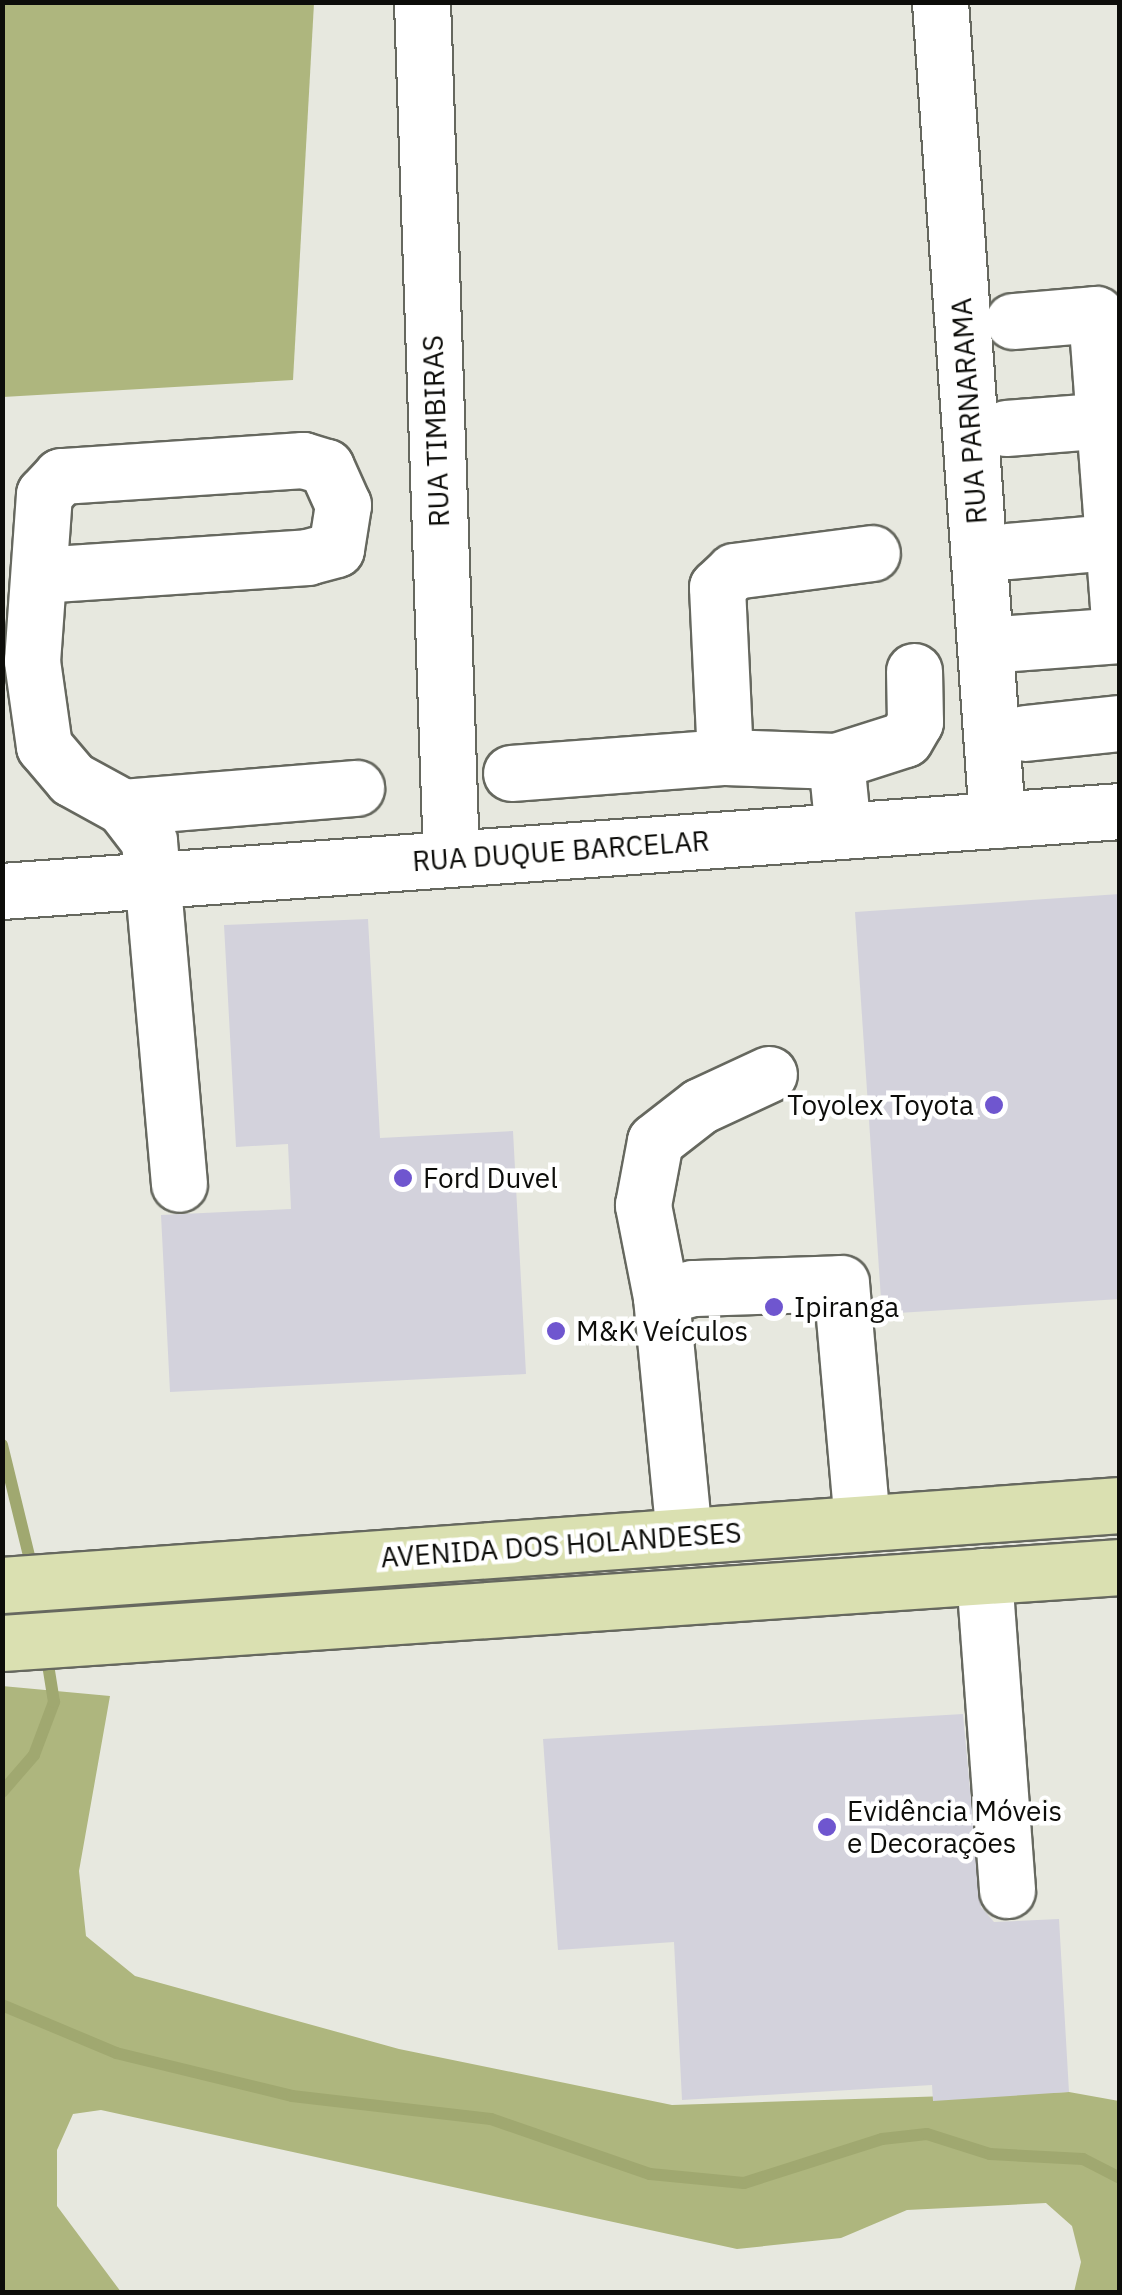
<!DOCTYPE html>
<meta charset="utf-8">
<style>
body{margin:0}
#map{position:relative;width:1122px;height:2295px;overflow:hidden;background:#e7e8df;font-family:"IBM Plex Sans",sans-serif}
div>[style]{position:absolute}
.forest>*{inset:0;background:#aeb67e}
.stream>*{height:12px;margin:-6px;padding:0 6px;transform-origin:6px;border-radius:6px;background:#a0a870}
.building>*{inset:0;background:#d3d2dc}
.roads{filter:drop-shadow(2px 0 #66685f) drop-shadow(-2px 0 #66685f) drop-shadow(0 2px #66685f) drop-shadow(0 -2px #66685f)}
.minor>*{height:55px;margin:-27.5px;padding:0 27.5px;transform-origin:27.5px;border-radius:27.5px;background:#fff}
.major>*{height:55px;margin:-27.5px;padding:0 27.5px;transform-origin:27.5px;border-radius:27.5px;background:#dae0b1}
.dots>*{width:28px;height:28px;translate:-50% -50%;box-sizing:border-box;border:5px solid #fff;border-radius:50%}
span{translate:-50% -50%;white-space:nowrap;text-align:center;line-height:1.15;-webkit-text-stroke:9px #fff;paint-order:stroke}
.street-label{font-size:28px;color:#0d0d0a}
.poi-label{font-size:28px;color:#0d0d0a}
.right{translate:-100% -50%;text-align:right}
.left{translate:0 -50%;text-align:left}
.frame{position:absolute;inset:0;border:5px solid #0d0d0a;pointer-events:none}
</style>
<div id="map">
<div class="forest">
<div style="clip-path:polygon(3px 2px,314px 3px,293px 380px,3px 397px)"></div>
<div style="clip-path:polygon(2px 1686px,110px 1696px,79px 1871px,86px 1936px,135px 1976px,399px 2049px,672px 2105px,1069px 2092px,1119px 2101px,1119px 2292px,1074px 2292px,1081px 2262px,1072px 2226px,1046px 2203px,907px 2210px,841px 2238px,737px 2249px,101px 2110px,73px 2114px,57px 2150px,57px 2206px,121px 2292px,3px 2292px)"></div>
</div>
<div class="stream">
<div style="left:2px;top:1445px;width:127px;rotate:76.3deg"></div>
<div style="left:2px;top:1792px;width:49px;rotate:-49.1deg"></div>
<div style="left:34px;top:1755px;width:57px;rotate:-69.3deg"></div>
<div style="left:54px;top:1702px;width:51px;rotate:-99.1deg"></div>
<div style="left:2px;top:2005px;width:124px;rotate:22.8deg"></div>
<div style="left:116px;top:2053px;width:181px;rotate:13.7deg"></div>
<div style="left:292px;top:2096px;width:200px;rotate:6.6deg"></div>
<div style="left:491px;top:2119px;width:168px;rotate:19.1deg"></div>
<div style="left:650px;top:2174px;width:94px;rotate:5.5deg"></div>
<div style="left:744px;top:2183px;width:145px;rotate:-17.7deg"></div>
<div style="left:882px;top:2139px;width:45px;rotate:-6.3deg"></div>
<div style="left:927px;top:2134px;width:66px;rotate:17.6deg"></div>
<div style="left:990px;top:2154px;width:93px;rotate:3.1deg"></div>
<div style="left:1083px;top:2159px;width:42px;rotate:27.2deg"></div>
</div>
<div class="building">
<div style="clip-path:polygon(1120px 894px,1120px 1299px,882px 1314px,855px 912px)"></div>
<div style="clip-path:polygon(368px 919px,380px 1138px,513px 1131px,526px 1374px,170px 1392px,161px 1215px,291px 1209px,288px 1144px,236px 1147px,224px 925px)"></div>
<div style="clip-path:polygon(963px 1714px,981px 1907px,994px 1922px,1059px 1919px,1069px 2092px,933px 2101px,932px 2085px,682px 2100px,674px 1942px,558px 1950px,543px 1739px)"></div>
</div>
<div class="roads">
<div class="minor">
<div style="left:422px;top:2px;width:857px;rotate:88.06deg"></div>
<div style="left:940px;top:2px;width:820px;rotate:86.01deg"></div>
<div style="left:1013px;top:321px;width:83px;rotate:-4.8deg"></div>
<div style="left:1096px;top:314px;width:318px;rotate:85.7deg"></div>
<div style="left:1006px;top:428px;width:114px;rotate:-4.5deg"></div>
<div style="left:1008px;top:551px;width:112px;rotate:-5.1deg"></div>
<div style="left:39px;top:575px;width:269px;rotate:-3.8deg"></div>
<div style="left:307px;top:557px;width:30px;rotate:-15deg"></div>
<div style="left:336px;top:549px;width:45px;rotate:-81deg"></div>
<div style="left:343px;top:505px;width:42px;rotate:-114.1deg"></div>
<div style="left:326px;top:467px;width:24px;rotate:-163deg"></div>
<div style="left:303px;top:460px;width:243px;rotate:176.2deg"></div>
<div style="left:61px;top:476px;width:25px;rotate:133deg"></div>
<div style="left:44px;top:494px;width:167px;rotate:94.1deg"></div>
<div style="left:32px;top:661px;width:86px;rotate:82deg"></div>
<div style="left:44px;top:746px;width:43px;rotate:49.7deg"></div>
<div style="left:72px;top:779px;width:58px;rotate:28.8deg"></div>
<div style="left:123px;top:807px;width:43px;rotate:52.6deg"></div>
<div style="left:149px;top:841px;width:344px;rotate:85deg"></div>
<div style="left:1012px;top:643px;width:108px;rotate:-4.2deg"></div>
<div style="left:1025px;top:733px;width:96px;rotate:-6deg"></div>
<div style="left:836px;top:761px;width:72px;rotate:-17.7deg"></div>
<div style="left:905px;top:739px;width:20px;rotate:-60deg"></div>
<div style="left:915px;top:722px;width:51px;rotate:-91.1deg"></div>
<div style="left:511px;top:773px;width:215px;rotate:-4.3deg"></div>
<div style="left:123px;top:807px;width:234px;rotate:-4.7deg"></div>
<div style="left:843px;top:831px;width:70px;rotate:-95.7deg"></div>
<div style="left:836px;top:761px;width:111px;rotate:-177.9deg"></div>
<div style="left:725px;top:757px;width:170px;rotate:-92.7deg"></div>
<div style="left:717px;top:587px;width:23px;rotate:-43deg"></div>
<div style="left:734px;top:571px;width:139px;rotate:-7.4deg"></div>
<div style="left:2px;top:891px;width:1121px;rotate:-4.09deg"></div>
<div style="left:661px;top:1297px;width:94px;rotate:-101.1deg"></div>
<div style="left:643px;top:1205px;width:65px;rotate:-79.4deg"></div>
<div style="left:655px;top:1141px;width:57px;rotate:-37.9deg"></div>
<div style="left:700px;top:1106px;width:76px;rotate:-24.9deg"></div>
<div style="left:684px;top:1536px;width:240px;rotate:-95.5deg"></div>
<div style="left:661px;top:1297px;width:33px;rotate:-16deg"></div>
<div style="left:693px;top:1288px;width:148px;rotate:-1.9deg"></div>
<div style="left:841px;top:1283px;width:241px;rotate:85deg"></div>
<div style="left:984px;top:1576px;width:315px;rotate:85.8deg"></div>
</div>
<div class="major">
<div style="left:2px;top:1585px;width:1121px;rotate:-4.09deg"></div>
<div style="left:2px;top:1643px;width:1121px;rotate:-3.89deg"></div>
</div>
</div>
<div class="dots">
<div style="left:994px;top:1105px;background:#6f56cf"></div>
<div style="left:403px;top:1178px;background:#6f56cf"></div>
<div style="left:774px;top:1307px;background:#6f56cf"></div>
<div style="left:556px;top:1331px;background:#6f56cf"></div>
<div style="left:827px;top:1827px;background:#6f56cf"></div>
</div>
<div class="street-label">
<span style="left:969px;top:411px;rotate:-94deg">RUA PARNARAMA</span>
<span style="left:436px;top:431px;rotate:-92deg">RUA TIMBIRAS</span>
<span style="left:561px;top:851px;rotate:-4deg">RUA DUQUE BARCELAR</span>
<span style="left:561px;top:1545px;rotate:-4deg">AVENIDA DOS HOLANDESES</span>
</div>
<div class="poi-label">
<span class="right" style="left:974px;top:1105px">Toyolex Toyota</span>
<span class="left" style="left:423px;top:1178px">Ford Duvel</span>
<span class="left" style="left:794px;top:1307px">Ipiranga</span>
<span class="left" style="left:576px;top:1331px">M&amp;K Veículos</span>
<span class="left" style="left:847px;top:1827px">Evidência Móveis<br>e Decorações</span>
</div>
<div class="frame"></div>
</div>
